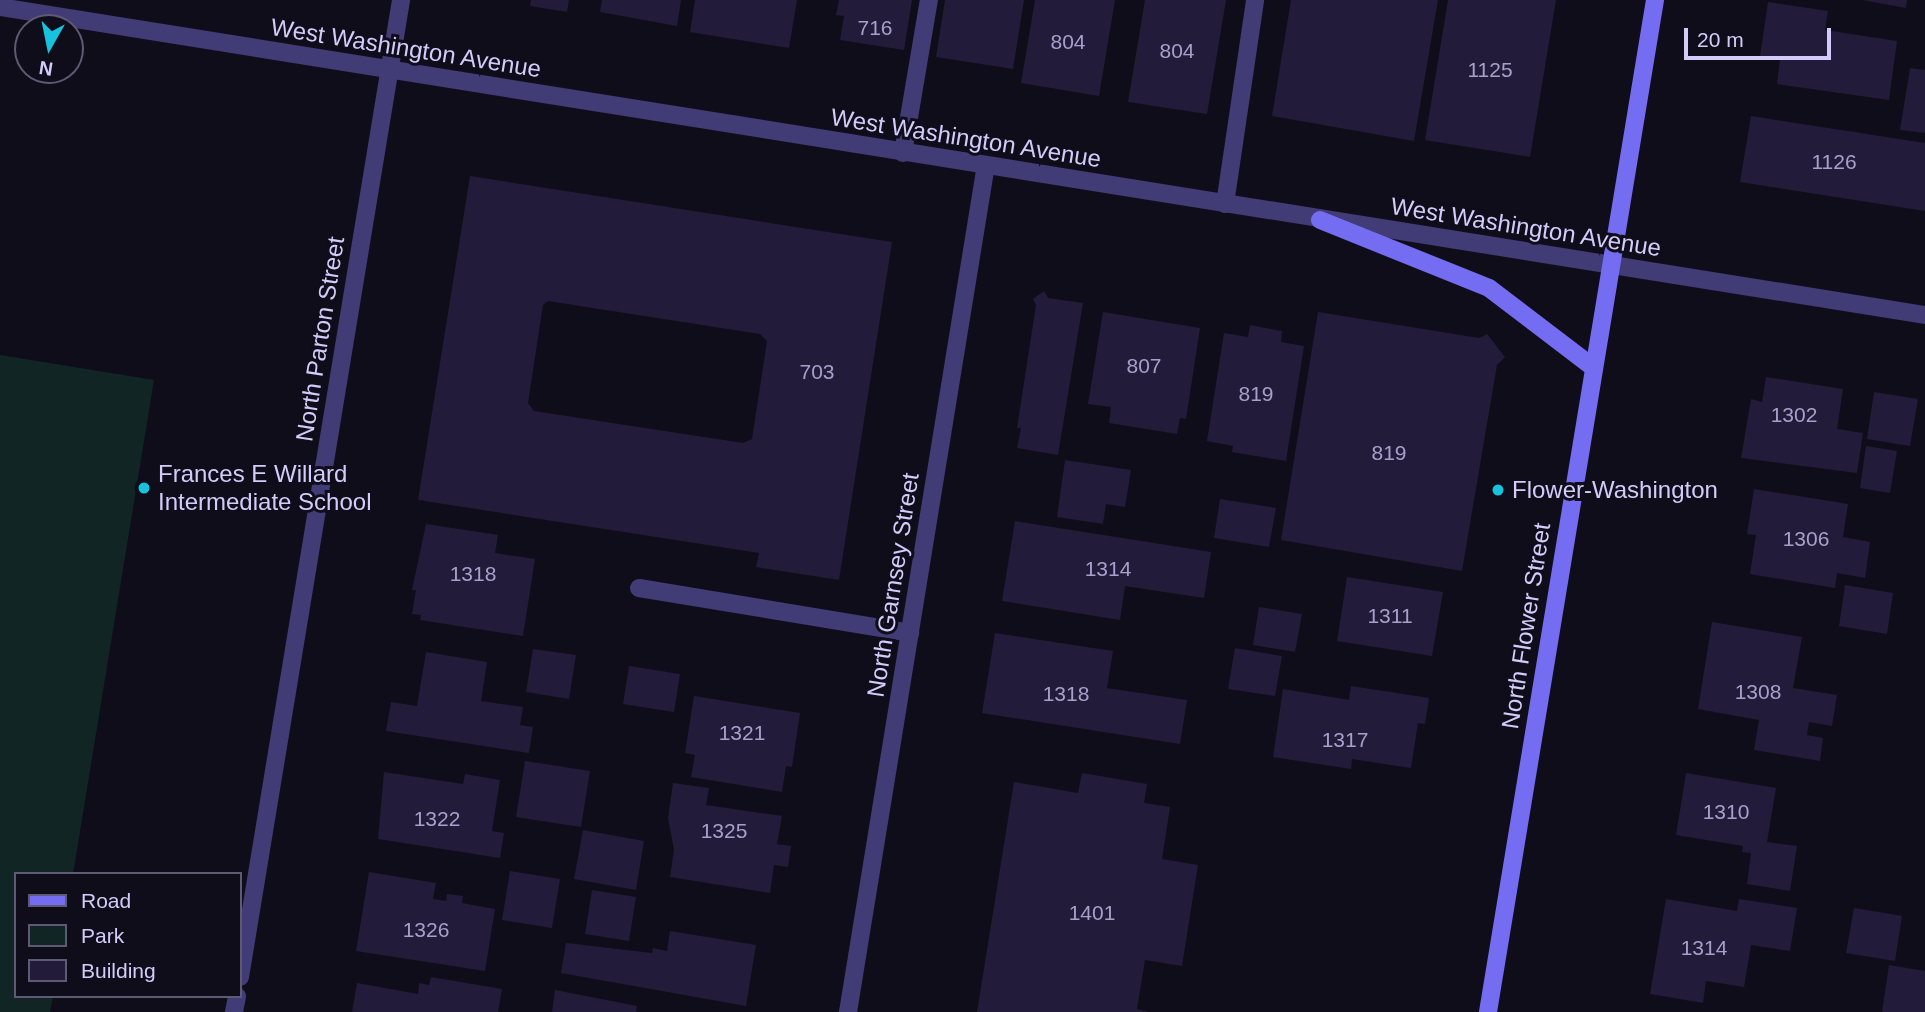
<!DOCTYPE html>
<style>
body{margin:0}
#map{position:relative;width:1925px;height:1012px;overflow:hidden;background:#100d1b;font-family:Arial,sans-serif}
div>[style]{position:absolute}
.green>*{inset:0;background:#112525}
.building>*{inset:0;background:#221b3a}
.service>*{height:18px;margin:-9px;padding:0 9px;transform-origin:9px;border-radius:9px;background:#413c76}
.minor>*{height:18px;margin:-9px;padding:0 9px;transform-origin:9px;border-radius:9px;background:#413c76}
.tertiary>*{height:18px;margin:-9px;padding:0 9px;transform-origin:9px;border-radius:9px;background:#413c76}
.secondary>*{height:18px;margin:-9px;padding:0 9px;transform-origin:9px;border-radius:9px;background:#746df1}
.dots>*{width:19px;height:19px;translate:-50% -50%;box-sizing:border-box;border:4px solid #100d1b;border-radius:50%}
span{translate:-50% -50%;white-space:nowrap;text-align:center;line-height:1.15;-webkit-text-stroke:6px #100d1b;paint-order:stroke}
.number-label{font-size:21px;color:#a7a0ca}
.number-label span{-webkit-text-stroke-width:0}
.street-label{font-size:24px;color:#d3ccfa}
.poi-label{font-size:24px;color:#d3ccfa}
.left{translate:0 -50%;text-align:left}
.legend{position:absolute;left:14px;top:872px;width:228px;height:126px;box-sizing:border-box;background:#100d1b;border:2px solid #5e5974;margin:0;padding:9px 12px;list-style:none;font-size:21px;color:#d3ccfa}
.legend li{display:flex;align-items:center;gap:14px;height:35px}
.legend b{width:35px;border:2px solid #5e5974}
.north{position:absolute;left:14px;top:14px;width:70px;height:70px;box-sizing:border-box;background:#100d1b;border:2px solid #5e5974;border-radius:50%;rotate:189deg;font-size:19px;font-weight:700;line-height:28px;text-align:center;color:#d3ccfa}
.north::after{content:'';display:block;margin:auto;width:24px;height:32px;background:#16c2dd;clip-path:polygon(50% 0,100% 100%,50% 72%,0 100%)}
.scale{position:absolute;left:1684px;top:28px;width:147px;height:32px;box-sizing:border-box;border:4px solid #d3ccfa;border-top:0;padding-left:9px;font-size:21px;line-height:24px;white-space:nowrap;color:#d3ccfa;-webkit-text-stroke:5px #100d1b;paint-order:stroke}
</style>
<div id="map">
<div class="green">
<div style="clip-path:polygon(0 355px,154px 380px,73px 874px,16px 874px,16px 996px,53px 996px,50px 1012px,0 1012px)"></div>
</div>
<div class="building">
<div style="clip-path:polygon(531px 0,569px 0,567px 12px,530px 6px)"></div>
<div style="clip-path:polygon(602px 0,681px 0,677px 26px,600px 12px)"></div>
<div style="clip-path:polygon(695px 0,797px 0,789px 48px,690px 32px)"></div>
<div style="clip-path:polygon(839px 0,912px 0,904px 50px,840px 40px,844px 16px,836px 15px)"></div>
<div style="clip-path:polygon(945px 0,1024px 0,1013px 69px,936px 57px)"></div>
<div style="clip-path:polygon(1035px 0,1115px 0,1099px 96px,1021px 83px)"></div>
<div style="clip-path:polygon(1145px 0,1226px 0,1207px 114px,1128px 102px)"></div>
<div style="clip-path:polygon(1291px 0,1438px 0,1414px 141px,1272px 116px)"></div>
<div style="clip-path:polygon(1448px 0,1556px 0,1530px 157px,1425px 140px)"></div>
<div style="clip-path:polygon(1862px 0,1907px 0,1906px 8px)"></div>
<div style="clip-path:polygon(1768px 2px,1828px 11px,1825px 30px,1897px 41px,1889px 100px,1777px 84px,1780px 59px,1760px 56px)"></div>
<div style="clip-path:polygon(1910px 68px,1925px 70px,1925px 133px,1900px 130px)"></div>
<div style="clip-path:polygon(1751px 116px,1925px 143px,1925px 211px,1740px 182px)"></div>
<div style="clip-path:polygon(evenodd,470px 176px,892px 242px,839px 580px,756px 567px,759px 553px,418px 500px,470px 176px,548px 301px,760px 334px,767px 341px,752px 439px,743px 443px,534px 411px,528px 403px,543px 305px,548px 301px)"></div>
<div style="clip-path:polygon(1044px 291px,1048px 298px,1083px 303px,1058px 455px,1017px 448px,1021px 428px,1017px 428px,1036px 305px,1033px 299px)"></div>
<div style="clip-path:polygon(1103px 312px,1200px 328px,1186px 419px,1180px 418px,1177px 434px,1109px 423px,1111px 407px,1088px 404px)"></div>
<div style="clip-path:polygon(1318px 312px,1479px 338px,1487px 334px,1505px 357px,1497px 365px,1462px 571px,1281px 540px)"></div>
<div style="clip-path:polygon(1250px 325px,1282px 331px,1281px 342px,1304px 346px,1286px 461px,1232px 452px,1233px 446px,1207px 441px,1224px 333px,1248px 337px)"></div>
<div style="clip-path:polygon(1766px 377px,1843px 389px,1837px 429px,1863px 433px,1857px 473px,1741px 458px,1751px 399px,1762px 402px)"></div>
<div style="clip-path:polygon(1874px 392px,1918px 399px,1910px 446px,1867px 439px)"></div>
<div style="clip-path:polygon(1866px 446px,1897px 451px,1890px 493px,1860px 488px)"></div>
<div style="clip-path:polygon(1065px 460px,1131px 470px,1125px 507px,1106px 504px,1103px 524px,1057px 517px)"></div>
<div style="clip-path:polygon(1754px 489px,1848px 504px,1843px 537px,1870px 542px,1865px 578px,1837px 573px,1835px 588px,1750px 574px,1756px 535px,1747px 534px)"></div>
<div style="clip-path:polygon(1220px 499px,1276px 508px,1269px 547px,1214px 538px)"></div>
<div style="clip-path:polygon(1015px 521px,1211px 552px,1204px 598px,1125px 586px,1120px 620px,1002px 601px)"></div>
<div style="clip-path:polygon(426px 524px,498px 535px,495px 553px,535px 559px,523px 636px,420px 620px,421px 615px,412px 614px,416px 590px,412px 590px)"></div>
<div style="clip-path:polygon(1347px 577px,1443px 592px,1432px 656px,1337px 641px)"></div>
<div style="clip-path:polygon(1845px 585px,1893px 593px,1887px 634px,1839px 626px)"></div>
<div style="clip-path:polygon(1259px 607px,1302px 614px,1295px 652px,1253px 645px)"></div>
<div style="clip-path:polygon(1712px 622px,1802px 637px,1793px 688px,1837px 695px,1832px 726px,1809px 722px,1807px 735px,1823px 738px,1820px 761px,1754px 750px,1759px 720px,1698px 709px)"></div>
<div style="clip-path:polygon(995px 633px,1113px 651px,1107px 688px,1187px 700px,1180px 744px,982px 713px)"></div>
<div style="clip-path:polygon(1235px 648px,1282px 656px,1275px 696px,1228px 689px)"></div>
<div style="clip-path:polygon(533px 649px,576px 655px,569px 699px,526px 692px)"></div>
<div style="clip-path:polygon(426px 652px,487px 662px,481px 701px,523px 707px,520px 725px,533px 727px,529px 753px,386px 731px,391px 702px,417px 706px)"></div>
<div style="clip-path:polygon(629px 666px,680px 674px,674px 712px,623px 704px)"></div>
<div style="clip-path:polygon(1351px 686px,1429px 698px,1425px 724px,1418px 723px,1411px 768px,1352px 759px,1351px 769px,1273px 757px,1283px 689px,1349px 700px)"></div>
<div style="clip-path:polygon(694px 696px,800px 713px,792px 767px,786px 766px,782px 792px,691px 777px,695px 755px,685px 753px)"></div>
<div style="clip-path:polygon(525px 761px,590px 771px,581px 827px,516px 817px)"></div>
<div style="clip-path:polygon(384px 772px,463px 784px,465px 774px,500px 780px,492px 831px,504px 833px,500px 858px,378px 839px)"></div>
<div style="clip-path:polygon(1082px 773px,1147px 784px,1144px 803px,1170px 807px,1162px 859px,1198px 865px,1182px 966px,1145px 960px,1137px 1009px,1149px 1012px,977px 1012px,1014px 782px,1078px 793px)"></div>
<div style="clip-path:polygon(1686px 773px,1776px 788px,1767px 842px,1797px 846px,1790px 891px,1747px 884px,1751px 853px,1742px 852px,1743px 846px,1676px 835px)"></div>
<div style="clip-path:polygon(673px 783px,709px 788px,706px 805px,782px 816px,777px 844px,791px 846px,788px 867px,774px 865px,770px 893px,670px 877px,674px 850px,668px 818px)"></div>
<div style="clip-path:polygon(583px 830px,644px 841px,636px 890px,574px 879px)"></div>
<div style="clip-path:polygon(510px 871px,560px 879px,552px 928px,502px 920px)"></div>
<div style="clip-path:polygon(369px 872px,436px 883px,433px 899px,446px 901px,447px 894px,463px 896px,462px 903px,495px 909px,485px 971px,356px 951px)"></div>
<div style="clip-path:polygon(592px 890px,636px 897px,629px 941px,585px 934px)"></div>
<div style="clip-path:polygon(1666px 899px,1737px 911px,1739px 899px,1797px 908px,1790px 951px,1751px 945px,1744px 987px,1706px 981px,1703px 1003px,1650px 994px)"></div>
<div style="clip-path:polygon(1854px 908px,1902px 916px,1895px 961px,1846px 953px)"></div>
<div style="clip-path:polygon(670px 931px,756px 945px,746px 1006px,561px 973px,566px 943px,652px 953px,653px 948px,667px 951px)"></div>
<div style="clip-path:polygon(1889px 965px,1925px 971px,1925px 1012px,1882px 1012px)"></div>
<div style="clip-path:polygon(431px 977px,502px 989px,498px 1012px,352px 1012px,357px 983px,418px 994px,419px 983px,429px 985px)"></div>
<div style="clip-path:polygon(555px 990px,637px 1006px,636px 1012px,552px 1012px)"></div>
</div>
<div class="service">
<div style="left:903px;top:153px;width:155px;rotate:-80.4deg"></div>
<div style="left:1225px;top:204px;width:206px;rotate:-81.6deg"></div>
<div style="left:639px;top:588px;width:275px;rotate:9.4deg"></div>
</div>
<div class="minor">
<div style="left:240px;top:977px;width:990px;rotate:-80.64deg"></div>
<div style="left:234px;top:1012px;width:16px;rotate:-79deg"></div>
<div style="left:848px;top:1012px;width:858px;rotate:-80.75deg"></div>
</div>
<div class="tertiary">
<div style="left:0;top:7px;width:1949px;rotate:9.09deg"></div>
</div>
<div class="secondary">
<div style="left:1320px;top:220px;width:182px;rotate:21.9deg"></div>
<div style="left:1489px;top:288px;width:132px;rotate:37.3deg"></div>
<div style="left:1488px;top:1012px;width:1026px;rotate:-80.63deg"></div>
</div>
<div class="dots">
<div style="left:144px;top:488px;background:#16c2dd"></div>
<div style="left:1498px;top:490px;background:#16c2dd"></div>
</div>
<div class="number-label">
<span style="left:875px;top:28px">716</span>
<span style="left:1068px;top:42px">804</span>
<span style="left:1177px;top:51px">804</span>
<span style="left:1490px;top:70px">1125</span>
<span style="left:1834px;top:162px">1126</span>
<span style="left:1144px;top:366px">807</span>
<span style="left:817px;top:372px">703</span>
<span style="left:1256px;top:394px">819</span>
<span style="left:1794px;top:415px">1302</span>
<span style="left:1389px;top:453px">819</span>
<span style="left:1806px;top:539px">1306</span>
<span style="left:1108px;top:569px">1314</span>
<span style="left:473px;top:574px">1318</span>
<span style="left:1390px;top:616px">1311</span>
<span style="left:1758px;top:692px">1308</span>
<span style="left:1066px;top:694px">1318</span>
<span style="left:742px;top:733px">1321</span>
<span style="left:1345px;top:740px">1317</span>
<span style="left:1726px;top:812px">1310</span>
<span style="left:437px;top:819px">1322</span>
<span style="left:724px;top:831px">1325</span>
<span style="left:1092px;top:913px">1401</span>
<span style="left:426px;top:930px">1326</span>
<span style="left:1704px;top:948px">1314</span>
</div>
<div class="street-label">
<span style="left:406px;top:48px;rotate:9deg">West Washington Avenue</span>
<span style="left:966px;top:138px;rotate:9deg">West Washington Avenue</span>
<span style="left:1526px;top:227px;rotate:9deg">West Washington Avenue</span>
<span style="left:320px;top:339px;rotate:-81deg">North Parton Street</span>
<span style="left:893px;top:585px;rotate:-81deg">North Garnsey Street</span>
<span style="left:1526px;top:626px;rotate:-81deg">North Flower Street</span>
</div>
<div class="poi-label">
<span class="left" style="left:158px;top:488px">Frances E Willard<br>Intermediate School</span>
<span class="left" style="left:1512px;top:490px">Flower-Washington</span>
</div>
<ul class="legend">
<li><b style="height:9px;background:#746df1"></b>Road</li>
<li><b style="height:19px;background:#112525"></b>Park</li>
<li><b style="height:19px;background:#221b3a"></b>Building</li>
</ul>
<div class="north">N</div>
<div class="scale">20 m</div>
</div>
